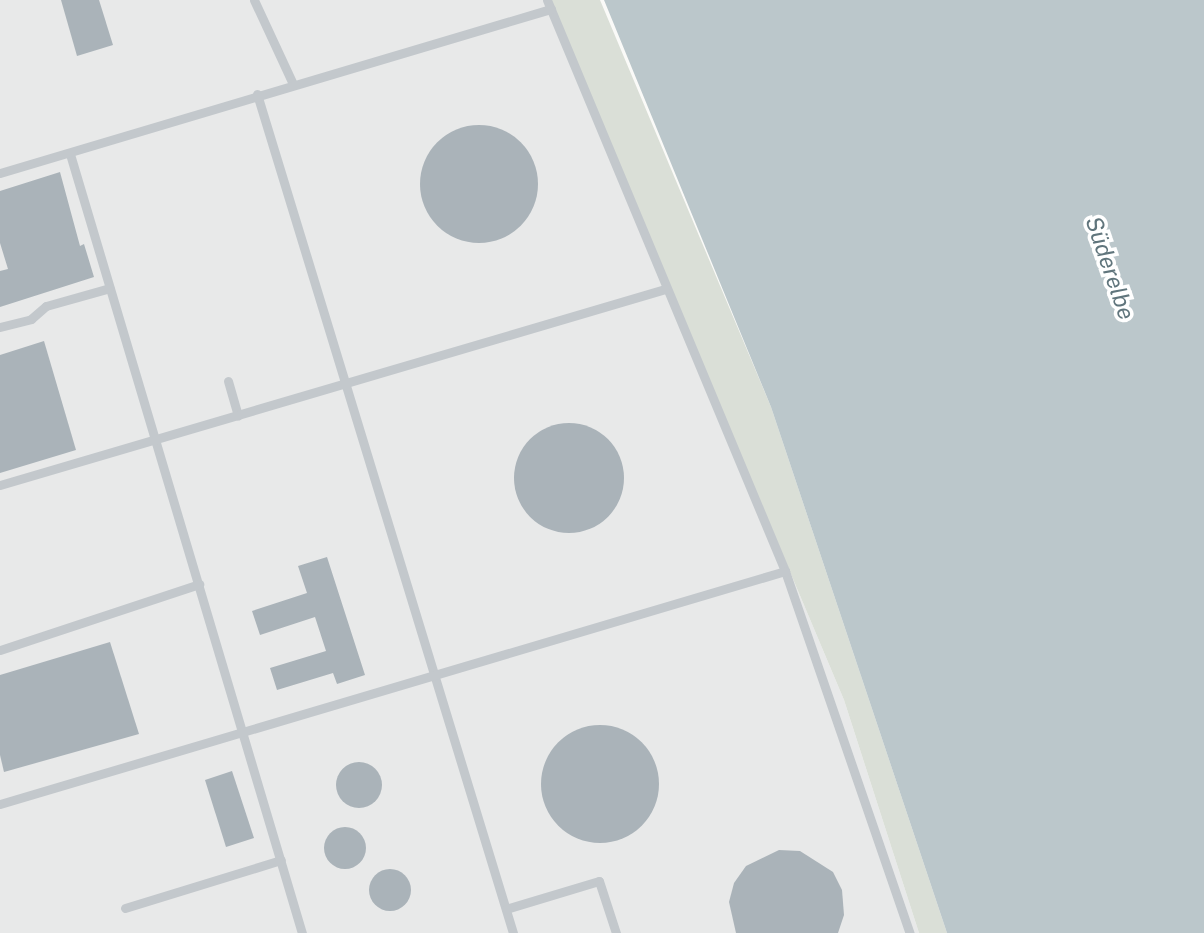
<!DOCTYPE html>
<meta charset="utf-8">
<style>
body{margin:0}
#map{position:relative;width:1204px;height:933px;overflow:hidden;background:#fafaf8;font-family:"Public Sans",sans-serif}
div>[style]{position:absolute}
.built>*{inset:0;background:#e8e9e9}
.green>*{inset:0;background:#dadfd7}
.water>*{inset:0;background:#bbc7cb}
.building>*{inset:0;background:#aab3b9}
.round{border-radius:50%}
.lane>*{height:9px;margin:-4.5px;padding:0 4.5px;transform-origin:4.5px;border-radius:4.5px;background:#c3c8cc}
span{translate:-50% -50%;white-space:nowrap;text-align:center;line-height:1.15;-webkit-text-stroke:7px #fff;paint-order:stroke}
.water-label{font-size:23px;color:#60757c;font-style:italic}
</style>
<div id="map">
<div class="built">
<div style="clip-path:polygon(0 0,549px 0,844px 700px,919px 933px,0 933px)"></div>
</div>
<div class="green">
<div style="clip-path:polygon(549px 0,600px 0,771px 407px,947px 933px,919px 933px,844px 700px)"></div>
</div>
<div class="water">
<div style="clip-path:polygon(604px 0,1204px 0,1204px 933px,947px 933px,771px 407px)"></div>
</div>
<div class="building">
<div style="clip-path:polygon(61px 0,99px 0,113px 45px,77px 56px)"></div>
<div class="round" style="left:420px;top:125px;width:118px;height:118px"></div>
<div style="clip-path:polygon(60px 172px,80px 246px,84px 244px,94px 277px,0 307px,0 271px,8px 269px,0 243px,0 191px)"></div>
<div style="clip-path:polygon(44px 341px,76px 450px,0 473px,0 355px)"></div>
<div class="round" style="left:514px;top:423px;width:110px;height:110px"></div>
<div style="clip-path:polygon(327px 557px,365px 675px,337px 684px,333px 673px,277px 690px,270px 668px,326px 651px,315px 617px,260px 635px,252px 611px,307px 593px,298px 566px)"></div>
<div style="clip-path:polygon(110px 642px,139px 734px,4px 772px,0 755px,0 675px)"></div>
<div class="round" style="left:541px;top:725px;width:118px;height:118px"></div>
<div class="round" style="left:336px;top:762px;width:46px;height:46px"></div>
<div style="clip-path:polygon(232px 771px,254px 838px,226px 847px,205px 780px)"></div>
<div class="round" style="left:324px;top:827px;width:42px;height:42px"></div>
<div style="clip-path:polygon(779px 850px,800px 851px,833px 872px,842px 890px,844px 915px,838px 933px,736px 933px,729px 902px,734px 883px,746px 866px)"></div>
<div class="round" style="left:369px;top:869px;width:42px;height:42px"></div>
</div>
<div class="lane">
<div style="left:254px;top:0;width:93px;rotate:65.1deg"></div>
<div style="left:547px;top:0;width:619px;rotate:67.37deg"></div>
<div style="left:785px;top:571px;width:383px;rotate:71deg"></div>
<div style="left:257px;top:94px;width:877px;rotate:73.03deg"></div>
<div style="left:70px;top:154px;width:813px;rotate:73.42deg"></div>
<div style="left:0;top:173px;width:575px;rotate:-16.58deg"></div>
<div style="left:0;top:327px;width:32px;rotate:-14deg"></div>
<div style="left:31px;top:319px;width:20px;rotate:-41deg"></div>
<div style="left:46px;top:306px;width:66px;rotate:-15.7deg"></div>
<div style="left:228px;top:381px;width:36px;rotate:74deg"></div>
<div style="left:0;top:485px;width:693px;rotate:-16.42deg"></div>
<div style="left:0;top:650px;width:210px;rotate:-18.3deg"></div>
<div style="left:0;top:804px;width:819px;rotate:-16.53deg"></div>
<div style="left:125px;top:908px;width:163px;rotate:-17.1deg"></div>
<div style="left:506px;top:909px;width:97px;rotate:-16.8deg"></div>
<div style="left:599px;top:881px;width:55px;rotate:71.9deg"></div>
</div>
<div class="water-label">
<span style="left:1110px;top:268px;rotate:71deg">Süderelbe</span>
</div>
</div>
